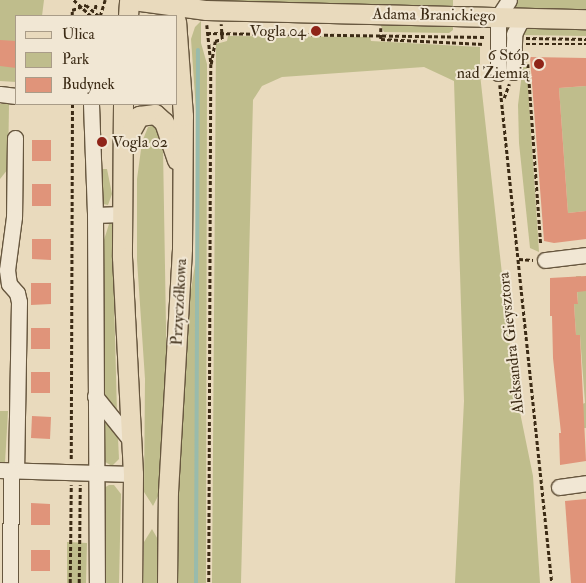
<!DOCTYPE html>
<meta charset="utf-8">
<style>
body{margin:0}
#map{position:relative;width:586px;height:583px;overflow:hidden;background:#e9dabd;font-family:"IM FELL Double Pica",serif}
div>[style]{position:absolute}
.green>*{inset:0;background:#bfbd8c}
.stream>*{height:4px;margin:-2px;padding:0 2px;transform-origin:2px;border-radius:2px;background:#99bbac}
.building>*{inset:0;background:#e0947a}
.path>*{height:2.5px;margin-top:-1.25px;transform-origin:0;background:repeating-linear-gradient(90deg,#3c2b15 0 4px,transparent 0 6.5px)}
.roads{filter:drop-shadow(1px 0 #67573f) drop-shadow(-1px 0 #67573f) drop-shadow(0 1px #67573f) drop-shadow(0 -1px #67573f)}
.minor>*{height:15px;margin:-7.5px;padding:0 7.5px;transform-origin:7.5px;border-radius:7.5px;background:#f1e7d4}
.major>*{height:19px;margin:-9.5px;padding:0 9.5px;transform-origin:9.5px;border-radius:9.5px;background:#e9dabd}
.dots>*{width:14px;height:14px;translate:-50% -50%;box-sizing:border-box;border:2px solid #f1e7d4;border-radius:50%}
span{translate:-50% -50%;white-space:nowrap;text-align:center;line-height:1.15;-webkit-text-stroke:4px #f1e7d4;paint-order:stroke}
.street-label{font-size:16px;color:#3c2b15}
.poi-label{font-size:16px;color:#3c2b15}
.right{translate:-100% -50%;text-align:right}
.left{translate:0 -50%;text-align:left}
.legend{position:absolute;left:15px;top:15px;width:162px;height:90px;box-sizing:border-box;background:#f1e7d4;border:1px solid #a99c88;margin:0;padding:6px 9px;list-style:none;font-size:15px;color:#3c2b15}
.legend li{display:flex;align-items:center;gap:10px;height:25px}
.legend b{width:25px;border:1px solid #a99c88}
</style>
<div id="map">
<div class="green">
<div style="clip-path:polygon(0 0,44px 0,42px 16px,16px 16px,16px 82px,0 81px)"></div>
<div style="clip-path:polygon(224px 0,453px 0,453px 9px,224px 4px)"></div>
<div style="clip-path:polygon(518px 0,586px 0,586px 13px,511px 8px)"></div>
<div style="clip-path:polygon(201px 21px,201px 43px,207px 64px,206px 583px,177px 583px,177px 493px,187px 315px,196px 258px,196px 111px,191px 39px,195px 27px)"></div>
<div style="clip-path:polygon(379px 22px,453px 23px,453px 30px,449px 33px,384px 32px)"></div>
<div style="clip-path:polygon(526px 26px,586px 26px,586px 36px,521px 35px)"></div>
<div style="clip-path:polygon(228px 36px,370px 37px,371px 41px,480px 47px,480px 74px,514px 383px,533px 476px,540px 583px,455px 583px,464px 401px,454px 81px,424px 67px,282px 77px,262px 86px,253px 100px,241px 583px,212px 583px,216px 44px,227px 41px)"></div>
<div style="clip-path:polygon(524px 57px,526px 57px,539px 252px,530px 248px,519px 143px,518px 105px)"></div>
<div style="clip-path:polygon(586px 86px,586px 211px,568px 213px,559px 88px)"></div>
<div style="clip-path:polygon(0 104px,9px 104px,8px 169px,0 179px)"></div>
<div style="clip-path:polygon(154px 125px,162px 138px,163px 148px,167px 386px,160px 492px,153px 506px,144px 492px,145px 379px,137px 260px,137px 179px,142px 142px,148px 127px)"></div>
<div style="clip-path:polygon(97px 169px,107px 169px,112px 194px,108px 205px,103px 204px,101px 197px)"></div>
<div style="clip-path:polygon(109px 224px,112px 224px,117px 413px,103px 391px,103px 243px)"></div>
<div style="clip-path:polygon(576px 276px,581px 276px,583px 291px,586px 291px,586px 428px,583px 428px,582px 404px,585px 403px,580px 335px,576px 335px,574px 304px,578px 304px)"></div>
<div style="clip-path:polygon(0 411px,8px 411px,5px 463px,0 464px)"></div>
<div style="clip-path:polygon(101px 415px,118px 438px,119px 459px,112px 466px,102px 460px)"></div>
<div style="clip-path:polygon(109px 485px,114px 485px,121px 494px,119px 583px,105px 583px,104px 488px)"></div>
<div style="clip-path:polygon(152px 529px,160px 543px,160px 583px,143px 583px,144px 542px)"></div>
<div style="clip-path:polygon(67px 542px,87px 543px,86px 583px,67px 583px)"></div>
</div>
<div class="stream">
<div style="left:196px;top:583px;width:533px;rotate:-89.79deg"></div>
</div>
<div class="building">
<div style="clip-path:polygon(0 40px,16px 41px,16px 68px,0 66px)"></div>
<div style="clip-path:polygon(530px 57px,586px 58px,586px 86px,559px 88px,568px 213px,586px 211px,586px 239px,554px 243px,544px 241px)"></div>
<div style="clip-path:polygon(32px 140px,51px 140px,51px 161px,32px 161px)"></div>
<div style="clip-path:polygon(32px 184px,51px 184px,51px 206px,32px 206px)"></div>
<div style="clip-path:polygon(32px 239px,51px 239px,51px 260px,32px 259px)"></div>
<div style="clip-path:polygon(586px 276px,586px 291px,577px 292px,578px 304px,574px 304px,576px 335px,580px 335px,586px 461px,560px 465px,559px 433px,561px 433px,553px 358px,552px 316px,550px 316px,550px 278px)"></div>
<div style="clip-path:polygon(31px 283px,51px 283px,51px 304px,31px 305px)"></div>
<div style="clip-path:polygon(31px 328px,50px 328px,50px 349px,31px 349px)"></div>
<div style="clip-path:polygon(31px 372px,50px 372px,50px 393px,31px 393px)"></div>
<div style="clip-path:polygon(32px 416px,51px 417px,50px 439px,31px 438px)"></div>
<div style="clip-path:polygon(586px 499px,586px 583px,571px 583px,565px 501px)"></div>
<div style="clip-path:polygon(31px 503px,50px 504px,50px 525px,31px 525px)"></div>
<div style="clip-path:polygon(31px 550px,50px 550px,50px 571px,31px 571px)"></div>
</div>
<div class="path">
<div style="left:74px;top:0;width:23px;rotate:43deg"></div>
<div style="left:95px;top:9px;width:5px;rotate:-79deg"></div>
<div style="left:72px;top:16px;width:6px;rotate:-90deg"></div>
<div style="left:72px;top:10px;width:15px;rotate:-20deg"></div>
<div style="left:86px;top:5px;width:17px;rotate:40deg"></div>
<div style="left:100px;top:16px;width:17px;rotate:-73deg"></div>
<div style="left:207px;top:25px;width:39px;rotate:84deg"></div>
<div style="left:211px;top:64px;width:519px;rotate:90.22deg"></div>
<div style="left:381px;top:28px;width:11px;rotate:90deg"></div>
<div style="left:381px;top:39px;width:103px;rotate:2.8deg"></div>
<div style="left:207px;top:33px;width:278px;rotate:0.8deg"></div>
<div style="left:526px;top:38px;width:60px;rotate:1deg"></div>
<div style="left:526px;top:44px;width:60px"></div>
<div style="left:211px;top:64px;width:23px;rotate:-80deg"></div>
<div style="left:215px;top:41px;width:7px;rotate:-16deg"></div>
<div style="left:222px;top:39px;width:15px;rotate:-94deg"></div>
<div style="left:528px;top:64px;width:182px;rotate:85.9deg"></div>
<div style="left:500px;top:85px;width:501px;rotate:84.04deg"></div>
<div style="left:504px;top:98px;width:15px;rotate:-70deg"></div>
<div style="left:519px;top:259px;width:14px;rotate:4deg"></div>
<div style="left:71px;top:459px;width:355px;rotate:-89.8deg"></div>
<div style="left:70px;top:583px;width:98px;rotate:-89.4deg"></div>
<div style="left:79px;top:583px;width:98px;rotate:-89.4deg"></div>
</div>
<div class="roads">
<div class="minor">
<div style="left:513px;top:72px;width:38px;rotate:-88deg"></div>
<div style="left:514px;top:34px;width:13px;rotate:-63deg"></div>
<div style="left:520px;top:22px;width:9px;rotate:-27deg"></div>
<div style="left:498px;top:73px;width:56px;rotate:-90deg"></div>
<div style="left:498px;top:17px;width:20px;rotate:-57deg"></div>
<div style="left:0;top:94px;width:16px;rotate:7deg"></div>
<div style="left:91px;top:104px;width:111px;rotate:87.9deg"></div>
<div style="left:95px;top:215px;width:368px;rotate:89.7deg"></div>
<div style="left:15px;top:138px;width:79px;rotate:90.7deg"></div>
<div style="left:14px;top:217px;width:53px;rotate:97.5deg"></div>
<div style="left:7px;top:270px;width:14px;rotate:82deg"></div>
<div style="left:9px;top:284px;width:12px;rotate:48deg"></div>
<div style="left:17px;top:293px;width:9px;rotate:77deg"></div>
<div style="left:19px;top:302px;width:169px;rotate:91deg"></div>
<div style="left:95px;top:215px;width:27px;rotate:-2deg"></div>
<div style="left:545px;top:260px;width:41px;rotate:-7deg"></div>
<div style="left:95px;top:396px;width:58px;rotate:51.3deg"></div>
<div style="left:0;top:470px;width:133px;rotate:1.7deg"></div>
<div style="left:559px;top:487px;width:27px;rotate:-8deg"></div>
<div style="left:10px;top:583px;width:112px;rotate:-89.5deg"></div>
</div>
<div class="major">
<div style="left:133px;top:0;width:74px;rotate:7.8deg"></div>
<div style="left:206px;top:10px;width:380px;rotate:1.4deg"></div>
<div style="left:128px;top:16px;width:16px;rotate:-86deg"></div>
<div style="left:123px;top:104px;width:153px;rotate:90.4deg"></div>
<div style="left:122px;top:257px;width:217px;rotate:87.1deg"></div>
<div style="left:133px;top:474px;width:109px;rotate:90.5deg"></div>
<div style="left:124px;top:143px;width:31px;rotate:-61deg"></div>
<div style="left:139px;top:116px;width:16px;rotate:-7deg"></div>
<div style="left:155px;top:114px;width:12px;rotate:42deg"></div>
<div style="left:164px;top:122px;width:40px;rotate:71.1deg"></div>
<div style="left:167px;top:583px;width:91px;rotate:-89.4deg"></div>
<div style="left:168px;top:492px;width:244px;rotate:-86.7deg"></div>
<div style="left:182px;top:248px;width:132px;rotate:-89.6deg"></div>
<div style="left:183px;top:116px;width:95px;rotate:-94.2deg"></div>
</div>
</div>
<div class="dots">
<div style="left:316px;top:31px;background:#8f2418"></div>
<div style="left:539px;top:64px;background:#8f2418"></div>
<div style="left:102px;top:142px;background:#8f2418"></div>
</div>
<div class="street-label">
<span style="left:434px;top:15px;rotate:1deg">Adama Branickiego</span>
<span style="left:179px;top:302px;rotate:-87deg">Przyczółkowa</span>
<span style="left:511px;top:343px;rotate:-96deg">Aleksandra Gieysztora</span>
</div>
<div class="poi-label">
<span class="right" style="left:306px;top:31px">Vogla 04</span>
<span class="right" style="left:529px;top:64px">6 Stóp<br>nad Ziemią</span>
<span class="left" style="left:112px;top:142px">Vogla 02</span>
</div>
<ul class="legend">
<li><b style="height:6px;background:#e9dabd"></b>Ulica</li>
<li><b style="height:14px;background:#bfbd8c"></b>Park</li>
<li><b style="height:14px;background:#e0947a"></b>Budynek</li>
</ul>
</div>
